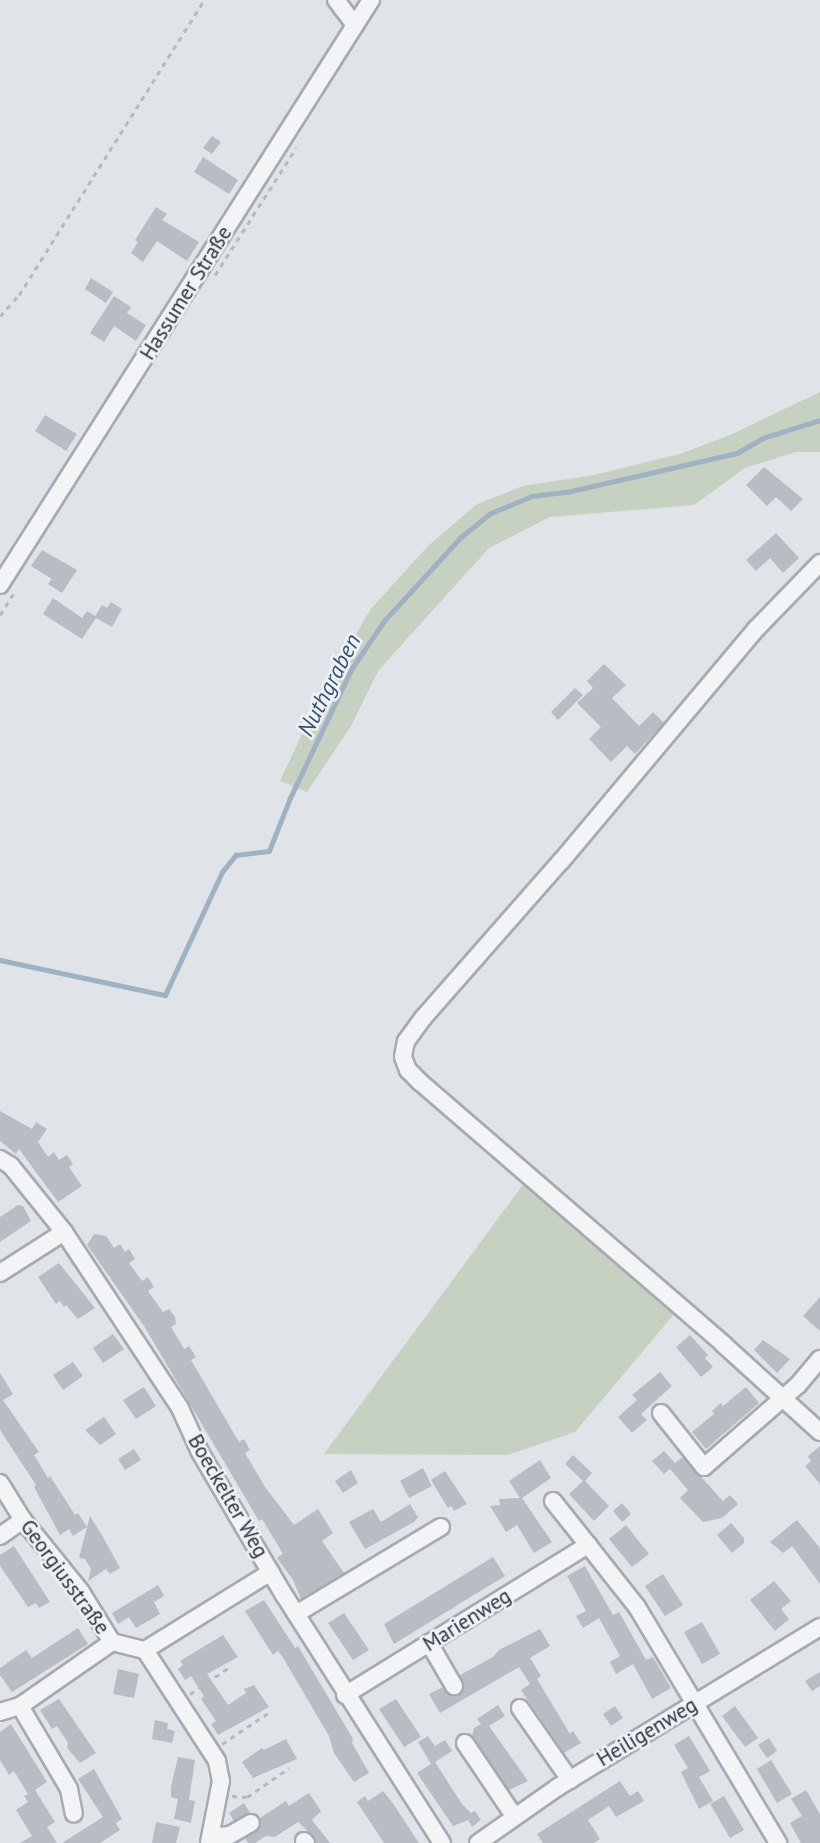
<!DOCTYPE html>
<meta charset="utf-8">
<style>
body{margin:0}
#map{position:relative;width:820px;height:1843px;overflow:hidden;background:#e0e3e7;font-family:"PT Sans",sans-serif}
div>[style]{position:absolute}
.green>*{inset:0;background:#c6d1c2}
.stream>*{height:4.5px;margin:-2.25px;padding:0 2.25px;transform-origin:2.25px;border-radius:2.25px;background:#9eb2c4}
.building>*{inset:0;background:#b8bdc4}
.path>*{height:2.5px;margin-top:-1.25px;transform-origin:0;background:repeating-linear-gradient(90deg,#b6babe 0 5px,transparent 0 10px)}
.roads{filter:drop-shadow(2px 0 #a6aab1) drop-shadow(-2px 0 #a6aab1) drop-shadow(0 2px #a6aab1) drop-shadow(0 -2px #a6aab1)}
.minor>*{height:16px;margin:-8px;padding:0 8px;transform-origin:8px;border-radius:8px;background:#f2f4f6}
span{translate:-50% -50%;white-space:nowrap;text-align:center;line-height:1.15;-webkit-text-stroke:5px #eff2f5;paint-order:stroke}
.street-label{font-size:21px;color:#2a323d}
.water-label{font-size:23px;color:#38516d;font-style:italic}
</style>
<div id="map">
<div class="green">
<div style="clip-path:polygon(820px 392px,820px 452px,796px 452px,745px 468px,694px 505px,550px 517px,489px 548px,378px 671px,351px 726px,307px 792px,280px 781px,319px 698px,370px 610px,428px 546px,477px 504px,523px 486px,594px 475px,680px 454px,730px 435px)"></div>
<div style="clip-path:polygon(528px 1178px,680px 1307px,575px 1432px,508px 1455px,324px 1454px)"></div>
</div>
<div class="stream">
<div style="left:0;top:960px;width:169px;rotate:12deg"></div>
<div style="left:165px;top:995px;width:136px;rotate:-65.1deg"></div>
<div style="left:222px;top:872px;width:22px;rotate:-51deg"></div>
<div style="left:236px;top:855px;width:33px;rotate:-7deg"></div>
<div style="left:269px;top:851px;width:57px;rotate:-68.4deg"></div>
<div style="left:290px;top:798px;width:144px;rotate:-64.5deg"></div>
<div style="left:352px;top:668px;width:57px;rotate:-55.8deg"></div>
<div style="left:384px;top:621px;width:114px;rotate:-47.5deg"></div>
<div style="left:461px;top:537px;width:38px;rotate:-39deg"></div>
<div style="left:491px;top:513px;width:44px;rotate:-22.5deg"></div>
<div style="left:532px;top:496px;width:35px;rotate:-7deg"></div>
<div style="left:567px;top:492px;width:174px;rotate:-12.9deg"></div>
<div style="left:737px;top:453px;width:30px;rotate:-30deg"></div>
<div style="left:763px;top:438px;width:60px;rotate:-17.5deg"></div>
</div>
<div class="building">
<div style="clip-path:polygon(212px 136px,221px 142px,212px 154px,203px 148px)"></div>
<div style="clip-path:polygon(203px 157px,238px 180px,229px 194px,194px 172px)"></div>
<div style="clip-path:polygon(156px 207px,167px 214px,162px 220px,199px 242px,187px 261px,157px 241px,143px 262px,131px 253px,138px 242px,135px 240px)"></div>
<div style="clip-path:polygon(91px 278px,113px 292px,106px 303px,85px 289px)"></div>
<div style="clip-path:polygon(114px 296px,131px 307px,127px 313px,146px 325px,136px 341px,114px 326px,104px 342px,90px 333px)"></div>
<div style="clip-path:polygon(45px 415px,77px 434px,66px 451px,35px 431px)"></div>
<div style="clip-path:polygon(764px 467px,803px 499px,791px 511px,776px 497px,767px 506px,746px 485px)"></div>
<div style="clip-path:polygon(776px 533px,799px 558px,783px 573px,770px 558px,756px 571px,746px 560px)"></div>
<div style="clip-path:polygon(42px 550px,77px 570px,62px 593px,48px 584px,52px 579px,31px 566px)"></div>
<div style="clip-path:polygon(53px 598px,82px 618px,87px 611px,95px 616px,102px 605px,107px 608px,111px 602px,122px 609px,112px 627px,96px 618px,82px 639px,43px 614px)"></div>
<div style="clip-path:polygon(604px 664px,626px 685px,612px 698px,639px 726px,653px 712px,664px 723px,635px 754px,627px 746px,611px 762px,589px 739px,601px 727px,577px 703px,593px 688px,587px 681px)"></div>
<div style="clip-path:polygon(575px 688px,583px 695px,558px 720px,551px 712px)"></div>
<div style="clip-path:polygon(0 1111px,32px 1129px,36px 1122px,47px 1129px,38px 1142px,48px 1157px,54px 1152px,59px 1160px,67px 1155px,73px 1164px,69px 1167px,82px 1186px,58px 1202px,19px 1149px,16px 1154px,0 1141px)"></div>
<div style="clip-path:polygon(18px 1205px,23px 1206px,31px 1221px,0 1242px,0 1217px)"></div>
<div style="clip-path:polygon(94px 1234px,106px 1236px,114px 1248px,120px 1244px,125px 1252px,129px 1249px,135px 1259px,129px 1263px,142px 1281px,148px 1277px,154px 1287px,148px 1291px,163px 1312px,169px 1309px,175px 1317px,176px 1324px,171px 1327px,184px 1349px,189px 1346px,196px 1357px,191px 1360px,239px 1442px,244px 1439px,250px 1450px,245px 1453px,265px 1487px,294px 1525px,318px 1509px,333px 1533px,322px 1541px,344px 1573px,301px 1599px,293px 1580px,277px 1558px,283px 1554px,262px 1519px,259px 1521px,144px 1326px,87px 1245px)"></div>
<div style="clip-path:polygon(59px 1263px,95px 1308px,78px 1319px,66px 1305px,64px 1307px,60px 1301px,56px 1304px,38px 1277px)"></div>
<div style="clip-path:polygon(820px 1297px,820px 1331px,803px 1316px)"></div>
<div style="clip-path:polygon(113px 1334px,124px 1349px,103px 1363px,93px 1348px)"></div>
<div style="clip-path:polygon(690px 1335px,708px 1355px,705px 1358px,713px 1367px,701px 1377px,676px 1347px)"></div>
<div style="clip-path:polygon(763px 1340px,790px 1359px,777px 1373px,754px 1350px)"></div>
<div style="clip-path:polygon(73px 1362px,83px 1376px,63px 1390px,53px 1375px)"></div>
<div style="clip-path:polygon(660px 1372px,672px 1386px,641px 1414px,647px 1420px,632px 1433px,618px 1417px,637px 1400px,632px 1395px)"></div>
<div style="clip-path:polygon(0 1373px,13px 1394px,3px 1400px,39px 1452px,34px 1455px,48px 1478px,50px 1476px,75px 1515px,78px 1513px,87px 1527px,90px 1516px,103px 1537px,120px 1568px,110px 1574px,106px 1569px,88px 1581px,91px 1569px,85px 1559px,79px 1558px,87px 1527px,73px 1536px,69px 1529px,60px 1535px,34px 1487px,36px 1485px,0 1430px)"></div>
<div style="clip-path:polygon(144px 1387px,156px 1406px,136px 1419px,123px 1400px)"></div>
<div style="clip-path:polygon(746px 1387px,759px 1403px,706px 1449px,692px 1432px,714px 1414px,712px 1411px,721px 1403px,723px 1406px)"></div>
<div style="clip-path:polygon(104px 1417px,116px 1434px,100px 1445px,85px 1430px)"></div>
<div style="clip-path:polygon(820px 1446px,820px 1484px,805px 1466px,811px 1461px,808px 1456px)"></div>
<div style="clip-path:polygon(134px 1449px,141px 1460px,125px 1470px,118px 1459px)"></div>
<div style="clip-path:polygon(664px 1451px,675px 1463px,683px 1457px,723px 1501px,730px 1495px,738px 1504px,722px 1518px,703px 1522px,680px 1498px,688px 1490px,670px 1469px,664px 1474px,652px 1461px)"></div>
<div style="clip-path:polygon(573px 1455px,592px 1473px,585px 1481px,609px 1506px,594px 1521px,569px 1494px,583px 1481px,565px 1464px)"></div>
<div style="clip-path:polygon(540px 1460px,551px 1478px,522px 1498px,552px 1542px,534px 1553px,517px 1525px,506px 1532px,490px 1506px,500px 1505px,499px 1499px,520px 1498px,509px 1481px)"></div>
<div style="clip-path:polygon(423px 1468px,432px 1486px,409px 1498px,400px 1481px)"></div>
<div style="clip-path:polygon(351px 1470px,358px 1483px,343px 1493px,335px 1481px)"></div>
<div style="clip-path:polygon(445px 1471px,467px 1504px,454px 1511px,451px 1506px,448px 1508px,431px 1480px)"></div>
<div style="clip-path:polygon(622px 1503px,631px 1514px,622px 1522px,613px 1511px)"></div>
<div style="clip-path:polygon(410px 1504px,418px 1517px,414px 1522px,365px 1549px,349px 1522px,373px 1509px,381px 1522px)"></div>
<div style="clip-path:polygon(797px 1520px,820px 1548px,820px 1584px,792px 1546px,783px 1553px,770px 1542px)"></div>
<div style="clip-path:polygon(731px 1523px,744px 1538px,744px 1543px,732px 1553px,717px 1535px)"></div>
<div style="clip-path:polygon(626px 1525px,649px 1554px,632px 1567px,609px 1539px)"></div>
<div style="clip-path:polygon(14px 1546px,50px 1602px,39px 1608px,36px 1603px,28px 1607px,0 1566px,0 1555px)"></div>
<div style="clip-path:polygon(493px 1557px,505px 1576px,394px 1644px,384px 1624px)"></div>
<div style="clip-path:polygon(585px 1566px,613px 1615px,619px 1612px,646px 1660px,653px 1657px,671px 1688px,652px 1699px,633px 1664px,616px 1674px,610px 1662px,620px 1656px,599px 1618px,583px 1628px,576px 1616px,586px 1611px,567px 1576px)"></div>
<div style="clip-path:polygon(663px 1574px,683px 1605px,665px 1616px,645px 1586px)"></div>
<div style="clip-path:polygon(774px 1581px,791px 1601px,781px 1609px,789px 1619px,775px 1631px,750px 1600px)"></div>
<div style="clip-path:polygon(158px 1585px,164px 1596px,154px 1602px,160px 1614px,136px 1628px,129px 1617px,118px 1624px,112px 1613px)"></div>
<div style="clip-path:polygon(264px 1600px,295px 1648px,298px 1646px,353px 1739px,352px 1743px,369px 1773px,354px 1782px,334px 1753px,329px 1736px,282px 1656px,278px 1651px,273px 1655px,245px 1611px)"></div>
<div style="clip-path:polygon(344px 1613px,369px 1650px,353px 1660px,328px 1623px)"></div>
<div style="clip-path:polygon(702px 1622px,720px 1654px,702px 1664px,684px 1632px)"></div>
<div style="clip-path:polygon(78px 1628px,88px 1644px,12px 1692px,0 1675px,0 1668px,26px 1650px,32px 1658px)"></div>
<div style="clip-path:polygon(540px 1629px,550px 1646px,530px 1658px,541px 1676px,537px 1679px,570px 1734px,573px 1731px,581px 1743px,564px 1753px,521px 1690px,530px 1684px,519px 1667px,440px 1713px,429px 1694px,443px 1687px,449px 1695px,460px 1695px,464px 1687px,460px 1675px,493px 1657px,499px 1650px)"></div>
<div style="clip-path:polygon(223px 1635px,238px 1657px,207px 1674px,228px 1705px,246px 1693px,244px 1689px,254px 1685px,269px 1707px,218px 1735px,211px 1724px,216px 1721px,201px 1699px,204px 1696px,191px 1676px,185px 1680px,178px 1669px,183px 1665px,180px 1661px)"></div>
<div style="clip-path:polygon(118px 1669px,139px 1674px,134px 1698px,113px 1694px)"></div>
<div style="clip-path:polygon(820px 1672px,820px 1686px,812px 1691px,805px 1681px)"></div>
<div style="clip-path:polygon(59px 1699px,96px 1753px,80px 1763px,67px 1748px,68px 1743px,57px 1726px,52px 1729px,40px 1710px)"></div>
<div style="clip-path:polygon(396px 1699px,421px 1737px,404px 1747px,379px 1709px)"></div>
<div style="clip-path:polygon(498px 1705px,505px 1716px,489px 1726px,528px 1781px,509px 1790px,472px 1736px,474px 1728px,481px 1724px,477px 1719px)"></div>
<div style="clip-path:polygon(615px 1706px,623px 1718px,611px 1726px,603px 1714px)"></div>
<div style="clip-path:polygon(735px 1706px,758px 1738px,745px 1747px,722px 1716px)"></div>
<div style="clip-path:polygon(155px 1720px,168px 1723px,167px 1729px,175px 1731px,172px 1743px,152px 1739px)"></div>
<div style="clip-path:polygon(11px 1724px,47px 1782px,35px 1790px,55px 1822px,47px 1827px,57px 1843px,20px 1843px,32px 1836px,16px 1810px,28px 1802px,24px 1796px,28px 1794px,14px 1771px,9px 1775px,0 1760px,0 1732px)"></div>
<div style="clip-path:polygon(428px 1736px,435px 1746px,445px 1740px,452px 1751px,435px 1762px,462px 1804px,471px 1813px,475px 1811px,481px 1820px,472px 1827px,468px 1820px,453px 1826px,417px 1773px,431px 1764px,418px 1742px)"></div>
<div style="clip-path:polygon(689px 1736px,710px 1771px,699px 1777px,713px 1801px,699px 1809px,681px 1772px,688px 1768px,674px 1745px)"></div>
<div style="clip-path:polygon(769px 1738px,777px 1751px,767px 1758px,758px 1745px)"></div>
<div style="clip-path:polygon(286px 1739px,297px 1759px,253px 1778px,242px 1762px,262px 1748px,264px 1750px)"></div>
<div style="clip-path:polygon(178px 1757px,195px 1760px,189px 1800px,195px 1801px,191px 1823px,174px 1819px,178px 1799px,171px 1797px,171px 1787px)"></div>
<div style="clip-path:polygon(771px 1760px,792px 1794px,777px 1803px,757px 1769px)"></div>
<div style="clip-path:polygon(94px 1769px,122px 1819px,116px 1823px,120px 1830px,100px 1843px,62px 1843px,103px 1817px,78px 1779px)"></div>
<div style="clip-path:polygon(620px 1781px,630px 1796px,638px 1791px,644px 1801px,616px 1817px,609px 1806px,588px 1820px,600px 1839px,594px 1843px,543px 1843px,537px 1834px)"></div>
<div style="clip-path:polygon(806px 1790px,820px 1814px,820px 1843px,801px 1843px,790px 1823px,802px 1816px,791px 1799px)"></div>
<div style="clip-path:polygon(383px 1791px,392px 1802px,419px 1843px,384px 1843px,357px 1802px,365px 1796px,368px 1801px)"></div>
<div style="clip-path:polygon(309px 1793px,321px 1811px,312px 1820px,330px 1843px,316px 1843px,313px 1836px,298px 1822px,275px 1837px,266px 1836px,255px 1843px,248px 1843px,245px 1838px,260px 1829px,260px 1818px,286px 1801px,289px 1806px)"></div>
<div style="clip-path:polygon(724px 1796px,744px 1830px,730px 1838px,710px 1804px)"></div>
<div style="clip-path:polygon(244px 1803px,250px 1813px,234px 1821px,229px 1813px)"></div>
<div style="clip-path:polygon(156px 1822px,180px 1827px,176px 1843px,152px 1843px)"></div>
</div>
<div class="path">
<div style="left:215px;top:275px;width:151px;rotate:-57.5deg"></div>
<div style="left:0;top:316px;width:28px;rotate:-48deg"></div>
<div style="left:19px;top:295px;width:348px;rotate:-57.9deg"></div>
<div style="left:0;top:615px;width:25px;rotate:-58deg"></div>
<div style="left:190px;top:1694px;width:50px;rotate:-34.3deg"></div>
<div style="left:222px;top:1744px;width:55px;rotate:-34deg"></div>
<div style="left:232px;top:1796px;width:15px;rotate:4deg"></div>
<div style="left:247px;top:1797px;width:51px;rotate:-34.6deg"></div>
<div style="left:307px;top:1828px;width:9px;rotate:-36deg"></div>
</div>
<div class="roads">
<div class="minor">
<div style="left:336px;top:0;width:31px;rotate:53deg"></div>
<div style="left:820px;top:563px;width:92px;rotate:134.1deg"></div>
<div style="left:756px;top:629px;width:303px;rotate:130deg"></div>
<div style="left:561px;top:861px;width:209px;rotate:131.3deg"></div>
<div style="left:423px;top:1018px;width:29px;rotate:126deg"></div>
<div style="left:406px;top:1041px;width:16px;rotate:101deg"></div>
<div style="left:403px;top:1057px;width:14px;rotate:69deg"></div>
<div style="left:408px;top:1070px;width:17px;rotate:45deg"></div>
<div style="left:420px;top:1082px;width:401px;rotate:40.8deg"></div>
<div style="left:723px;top:1344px;width:131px;rotate:42.2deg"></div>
<div style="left:0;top:585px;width:693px;rotate:-57.62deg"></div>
<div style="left:0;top:1159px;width:13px;rotate:32deg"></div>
<div style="left:11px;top:1166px;width:85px;rotate:51.2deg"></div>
<div style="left:64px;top:1232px;width:211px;rotate:56.6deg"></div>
<div style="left:180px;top:1408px;width:48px;rotate:65.6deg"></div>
<div style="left:200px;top:1452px;width:166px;rotate:59.6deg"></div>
<div style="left:284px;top:1595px;width:294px;rotate:57.5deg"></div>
<div style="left:0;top:1273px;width:76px;rotate:-32.6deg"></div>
<div style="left:661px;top:1413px;width:69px;rotate:51.5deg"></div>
<div style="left:704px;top:1467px;width:125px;rotate:-41.1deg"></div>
<div style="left:798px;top:1385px;width:34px;rotate:-50deg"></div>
<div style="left:0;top:1483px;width:44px;rotate:58.1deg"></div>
<div style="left:23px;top:1520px;width:92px;rotate:51.1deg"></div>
<div style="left:81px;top:1592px;width:59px;rotate:58.2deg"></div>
<div style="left:112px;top:1642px;width:34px;rotate:14deg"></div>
<div style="left:145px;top:1650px;width:132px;rotate:57deg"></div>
<div style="left:217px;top:1761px;width:20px;rotate:79deg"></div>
<div style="left:221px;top:1781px;width:63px;rotate:101deg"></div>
<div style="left:553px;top:1501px;width:56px;rotate:51.5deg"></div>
<div style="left:0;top:1536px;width:28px;rotate:-35deg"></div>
<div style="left:296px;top:1614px;width:169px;rotate:-31deg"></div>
<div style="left:429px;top:1643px;width:50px;rotate:59.8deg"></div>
<div style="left:145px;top:1650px;width:148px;rotate:-31.8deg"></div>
<div style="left:345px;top:1695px;width:286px;rotate:-31.7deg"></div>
<div style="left:588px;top:1545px;width:79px;rotate:51.7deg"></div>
<div style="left:637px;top:1607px;width:275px;rotate:59.1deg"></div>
<div style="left:20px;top:1706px;width:96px;rotate:59.4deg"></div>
<div style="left:69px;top:1789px;width:25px;rotate:79deg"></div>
<div style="left:520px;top:1708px;width:88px;rotate:55.2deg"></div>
<div style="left:0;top:1712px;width:21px;rotate:-17deg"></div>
<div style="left:20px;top:1706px;width:112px;rotate:-34.8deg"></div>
<div style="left:465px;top:1743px;width:88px;rotate:56.1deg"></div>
<div style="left:211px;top:1837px;width:19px;rotate:-6deg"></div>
<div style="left:230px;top:1835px;width:24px;rotate:-30deg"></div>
<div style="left:304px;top:1841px;width:3px;rotate:45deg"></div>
<div style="left:478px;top:1843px;width:98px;rotate:-35deg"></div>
<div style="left:558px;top:1787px;width:307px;rotate:-31.4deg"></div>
</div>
</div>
<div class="street-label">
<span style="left:186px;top:293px;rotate:-58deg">Hassumer Straße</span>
<span style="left:228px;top:1496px;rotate:60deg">Boeckelter Weg</span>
<span style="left:65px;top:1577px;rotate:54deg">Georgiusstraße</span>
<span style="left:467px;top:1620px;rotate:-32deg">Marienweg</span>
<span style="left:647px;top:1732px;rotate:-31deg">Heiligenweg</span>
</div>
<div class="water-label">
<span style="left:329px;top:685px;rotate:-63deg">Nuthgraben</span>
</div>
</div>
